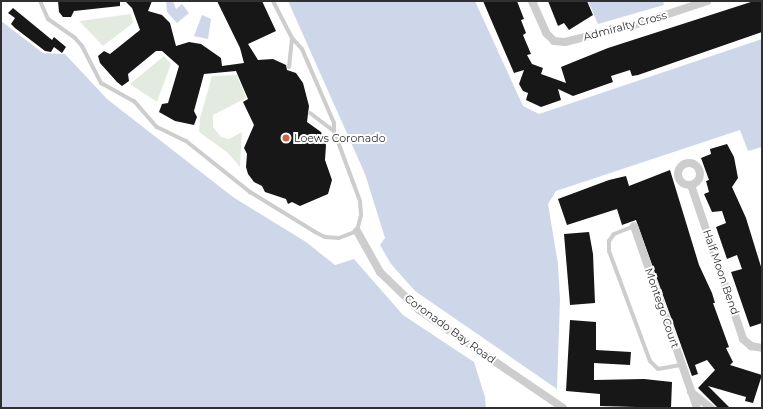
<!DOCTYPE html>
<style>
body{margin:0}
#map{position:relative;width:763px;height:409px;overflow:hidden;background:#fff;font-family:Montserrat,sans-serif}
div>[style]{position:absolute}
.green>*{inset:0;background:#e3ebe0}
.water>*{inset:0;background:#ced7e9}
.building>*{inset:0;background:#171717}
.service>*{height:4px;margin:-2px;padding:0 2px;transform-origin:2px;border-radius:2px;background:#cdcdcd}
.minor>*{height:8px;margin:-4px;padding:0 4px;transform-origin:4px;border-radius:4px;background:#cdcdcd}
.minor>.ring{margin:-4px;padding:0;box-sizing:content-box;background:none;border:8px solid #cdcdcd;border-radius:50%}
.dots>*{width:11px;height:11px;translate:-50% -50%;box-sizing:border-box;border:2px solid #fff;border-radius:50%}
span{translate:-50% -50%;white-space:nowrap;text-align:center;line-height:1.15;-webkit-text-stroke:4px #fff;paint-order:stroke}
.street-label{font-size:11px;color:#303030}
.poi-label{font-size:11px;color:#303030}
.left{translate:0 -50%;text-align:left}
.frame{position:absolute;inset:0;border:2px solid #303030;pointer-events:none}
</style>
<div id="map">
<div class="green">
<div style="clip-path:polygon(131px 14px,133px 23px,103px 46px,79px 21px)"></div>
<div style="clip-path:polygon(164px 56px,171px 64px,157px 102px,130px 84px)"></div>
<div style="clip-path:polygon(237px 75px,246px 98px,213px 115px,213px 127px,221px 137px,229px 139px,242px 132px,240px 167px,227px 152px,199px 132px,200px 118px,212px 76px)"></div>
</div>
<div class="water">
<div style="clip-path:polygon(166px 1px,173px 1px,176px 9px,182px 4px,189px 13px,177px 23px,167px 12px)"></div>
<div style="clip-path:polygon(288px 1px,475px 1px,523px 106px,539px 114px,762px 39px,762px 147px,748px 151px,740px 130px,556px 191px,548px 204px,558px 264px,560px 300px,557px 389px,415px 291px,391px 264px,380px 245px,385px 238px,365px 174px)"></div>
<div style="clip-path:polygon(588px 1px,663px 1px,664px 5px,598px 24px)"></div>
<div style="clip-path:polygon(202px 15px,211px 19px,208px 39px,194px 36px)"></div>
<div style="clip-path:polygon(1px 21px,43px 53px,65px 54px,107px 99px,233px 197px,306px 242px,335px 265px,354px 259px,403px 315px,474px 362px,485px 397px,486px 408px,1px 408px)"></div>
</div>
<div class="building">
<div style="clip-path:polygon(58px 1px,120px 1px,120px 6px,74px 11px,71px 17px,63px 17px,59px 12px)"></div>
<div style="clip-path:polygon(125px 1px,152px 1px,148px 11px,162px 15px,170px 23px,176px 46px,189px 42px,201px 44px,221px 58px,222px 66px,244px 63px,240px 48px,217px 1px,262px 1px,276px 31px,248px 44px,258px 60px,273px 59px,286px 65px,287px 70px,296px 73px,303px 83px,309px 106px,307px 122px,321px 132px,326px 145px,325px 160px,332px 180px,328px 194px,300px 206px,292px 202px,288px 204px,286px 199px,265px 192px,262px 186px,254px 182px,248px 174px,246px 167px,247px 154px,244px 148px,254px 125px,243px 102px,248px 99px,236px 71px,204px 74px,194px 111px,197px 117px,194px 125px,175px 121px,159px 112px,162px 104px,168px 103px,179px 66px,162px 51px,156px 51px,128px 74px,129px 81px,122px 86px,117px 82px,100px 63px,98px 56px,104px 51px,110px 54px,140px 30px,132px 8px)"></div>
<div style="clip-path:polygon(483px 1px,517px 1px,524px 19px,521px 20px,526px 33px,523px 35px,531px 54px,527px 55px,532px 64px,543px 68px,541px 74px,566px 83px,561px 67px,608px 48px,754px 1px,762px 1px,762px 32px,638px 75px,632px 76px,630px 70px,611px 76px,613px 82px,573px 96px,558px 89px,561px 100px,541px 107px,526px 100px,528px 93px,523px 91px,519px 84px,524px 70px,514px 73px)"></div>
<div style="clip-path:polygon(548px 1px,587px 1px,593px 15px,569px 30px,564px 23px,558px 26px)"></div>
<div style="clip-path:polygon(13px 8px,52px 40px,54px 37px,66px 47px,62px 53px,54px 47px,51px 52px,45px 51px,15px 28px,11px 24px,15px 18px,8px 13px)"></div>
<div style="clip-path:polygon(727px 144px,734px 157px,738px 178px,732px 187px,746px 218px,762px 270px,762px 323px,750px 327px,731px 272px,742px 269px,737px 255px,727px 259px,716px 227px,726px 223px,722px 211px,712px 212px,704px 194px,709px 192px,706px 181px,709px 180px,701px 158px,711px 154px,710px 149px)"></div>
<div style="clip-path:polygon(670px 170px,699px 265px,712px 293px,715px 303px,713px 303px,729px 347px,726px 348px,733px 362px,730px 365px,762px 375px,753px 403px,745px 401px,746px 397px,708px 386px,730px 408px,718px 408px,698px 388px,715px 370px,707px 360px,695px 365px,698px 374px,692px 376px,636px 220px,622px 225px,617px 209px,567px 225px,558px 199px,609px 180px,626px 176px,629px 186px)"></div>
<div style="clip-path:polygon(589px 232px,593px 254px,595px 303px,570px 305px,564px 234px)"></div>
<div style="clip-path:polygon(570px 320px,596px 322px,596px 350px,631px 352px,630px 365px,594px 363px,594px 380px,644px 379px,672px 382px,671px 408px,600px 406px,600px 394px,566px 391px)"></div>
</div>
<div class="service">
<div style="left:40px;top:1px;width:20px;rotate:66deg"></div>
<div style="left:48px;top:19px;width:33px;rotate:35deg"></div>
<div style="left:75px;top:38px;width:11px;rotate:49deg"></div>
<div style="left:82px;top:46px;width:42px;rotate:62.8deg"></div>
<div style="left:101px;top:83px;width:38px;rotate:29deg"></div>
<div style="left:134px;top:101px;width:35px;rotate:49deg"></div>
<div style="left:157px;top:127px;width:32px;rotate:26deg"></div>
<div style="left:186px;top:141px;width:82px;rotate:38.6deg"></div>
<div style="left:250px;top:192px;width:76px;rotate:31.6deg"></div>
<div style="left:315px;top:232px;width:11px;rotate:27deg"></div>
<div style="left:325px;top:237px;width:14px;rotate:4deg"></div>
<div style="left:339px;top:238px;width:19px;rotate:-21deg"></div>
<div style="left:357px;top:231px;width:16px;rotate:-76deg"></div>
<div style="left:361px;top:215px;width:14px;rotate:-94deg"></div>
<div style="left:360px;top:201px;width:75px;rotate:-110.4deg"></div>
<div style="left:334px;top:131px;width:8px;rotate:-90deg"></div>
<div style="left:334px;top:123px;width:81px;rotate:-113.4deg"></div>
<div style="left:302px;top:49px;width:15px;rotate:-132deg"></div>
<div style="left:292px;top:38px;width:42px;rotate:-117.2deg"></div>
<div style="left:289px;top:67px;width:29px;rotate:-84deg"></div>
<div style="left:310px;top:113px;width:30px;rotate:37deg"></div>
<div style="left:634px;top:226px;width:22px;rotate:158deg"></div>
<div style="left:614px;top:234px;width:9px;rotate:126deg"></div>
<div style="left:609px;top:241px;width:10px;rotate:90deg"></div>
<div style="left:609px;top:251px;width:117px;rotate:69.6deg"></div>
<div style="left:650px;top:361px;width:11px;rotate:45deg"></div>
<div style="left:658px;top:369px;width:23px;rotate:-10deg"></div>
</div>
<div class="minor">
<div style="left:532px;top:1px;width:35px;rotate:66deg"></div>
<div style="left:546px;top:33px;width:11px;rotate:45deg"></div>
<div style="left:554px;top:41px;width:11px;rotate:5deg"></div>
<div style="left:565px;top:42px;width:78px;rotate:-14deg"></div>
<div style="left:641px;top:23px;width:70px;rotate:-18.4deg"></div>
<div class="ring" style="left:678px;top:163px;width:14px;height:14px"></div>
<div style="left:691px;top:185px;width:163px;rotate:71.3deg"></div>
<div style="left:743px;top:339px;width:11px;rotate:41deg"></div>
<div style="left:751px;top:346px;width:11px;rotate:10deg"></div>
<div style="left:634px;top:226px;width:193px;rotate:70.9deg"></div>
<div style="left:357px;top:231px;width:47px;rotate:60.7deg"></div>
<div style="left:380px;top:272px;width:54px;rotate:44.3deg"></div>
<div style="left:419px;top:310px;width:174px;rotate:34.2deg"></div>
<div style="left:691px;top:392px;width:26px;rotate:39deg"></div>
</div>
<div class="dots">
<div style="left:286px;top:138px;background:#d16347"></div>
</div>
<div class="street-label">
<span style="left:625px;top:26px;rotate:-15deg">Admiralty Cross</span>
<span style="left:721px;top:272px;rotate:71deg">Half Moon Bend</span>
<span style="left:662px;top:308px;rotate:71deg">Montego Court</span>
<span style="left:450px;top:329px;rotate:36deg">Coronado Bay Road</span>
</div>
<div class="poi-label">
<span class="left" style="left:294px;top:138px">Loews Coronado</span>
</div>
<div class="frame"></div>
</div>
